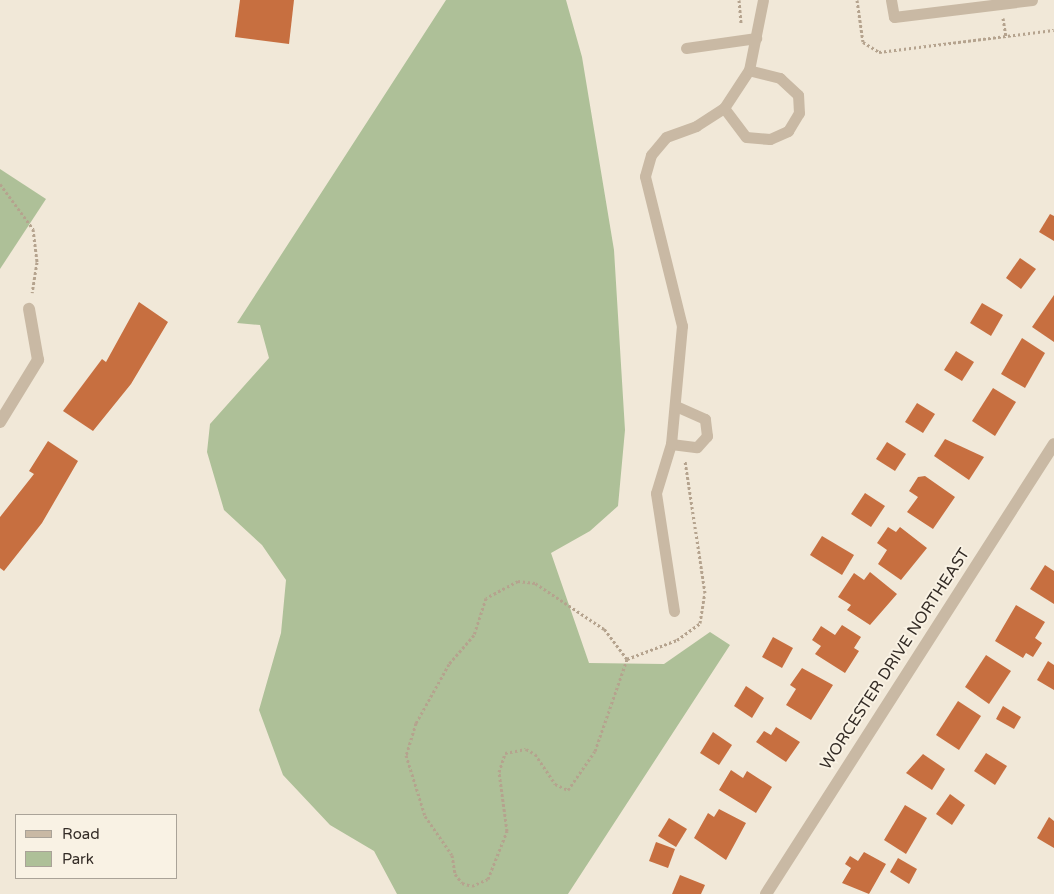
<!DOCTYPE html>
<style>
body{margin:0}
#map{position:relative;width:1054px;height:894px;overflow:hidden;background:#f1e8d8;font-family:"Varela Round",sans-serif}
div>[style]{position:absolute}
.green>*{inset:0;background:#aec098}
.building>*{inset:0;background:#c76f40}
.path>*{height:3px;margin-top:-1.5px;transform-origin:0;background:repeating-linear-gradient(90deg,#b5a38e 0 2.5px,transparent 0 5px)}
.service>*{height:11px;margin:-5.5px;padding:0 5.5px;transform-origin:5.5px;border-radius:5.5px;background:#c9b9a4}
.minor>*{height:12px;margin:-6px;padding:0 6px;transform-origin:6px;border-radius:6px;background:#c9b9a4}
span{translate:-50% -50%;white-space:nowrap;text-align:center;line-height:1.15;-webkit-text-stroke:4px #f9f2e4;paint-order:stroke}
.street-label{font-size:16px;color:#342c26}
.legend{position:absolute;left:15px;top:814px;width:162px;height:65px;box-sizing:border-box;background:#f9f2e4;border:1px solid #aaa398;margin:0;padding:6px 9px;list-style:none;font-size:15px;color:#342c26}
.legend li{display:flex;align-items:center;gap:10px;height:25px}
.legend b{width:25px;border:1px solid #aaa398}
</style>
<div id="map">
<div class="green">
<div style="clip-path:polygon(446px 0,566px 0,582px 57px,614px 250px,625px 430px,618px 506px,590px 531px,551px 553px,589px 663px,664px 664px,710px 632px,730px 645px,568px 894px,397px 894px,374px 851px,330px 825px,283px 775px,259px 710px,281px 633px,286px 580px,262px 545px,224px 510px,207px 452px,210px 424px,269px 358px,260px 325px,237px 323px)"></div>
<div style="clip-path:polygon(0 169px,46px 199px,0 269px)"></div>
</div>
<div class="building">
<div style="clip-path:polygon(240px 0,294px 0,289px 44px,235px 37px)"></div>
<div style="clip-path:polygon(1050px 214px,1054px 216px,1054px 241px,1039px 232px)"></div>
<div style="clip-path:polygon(1020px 258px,1036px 269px,1021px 289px,1006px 278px)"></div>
<div style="clip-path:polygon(1054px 295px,1054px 342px,1032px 327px)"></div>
<div style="clip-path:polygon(139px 302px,168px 322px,131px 384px,93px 431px,63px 411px,102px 359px,106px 362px)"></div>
<div style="clip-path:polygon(982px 303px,1003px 315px,991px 336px,970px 323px)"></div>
<div style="clip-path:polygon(1022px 338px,1045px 353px,1025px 388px,1001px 374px)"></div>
<div style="clip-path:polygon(956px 351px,974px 362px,962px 381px,944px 370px)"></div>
<div style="clip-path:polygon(993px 388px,1016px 402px,995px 436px,972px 421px)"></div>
<div style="clip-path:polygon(917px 403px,935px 414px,923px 433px,905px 422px)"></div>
<div style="clip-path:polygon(945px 439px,984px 457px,969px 480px,934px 456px)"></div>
<div style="clip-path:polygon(48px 441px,78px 461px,42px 523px,4px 571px,0 568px,0 517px,34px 474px,29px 471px)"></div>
<div style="clip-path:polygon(887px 442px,906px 454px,895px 471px,876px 459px)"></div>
<div style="clip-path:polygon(925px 476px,955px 497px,933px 529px,907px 512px,918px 497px,909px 491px,918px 477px)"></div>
<div style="clip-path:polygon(865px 493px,885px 506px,871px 527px,851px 514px)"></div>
<div style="clip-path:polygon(888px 527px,896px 532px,900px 527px,927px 548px,901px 580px,878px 564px,887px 550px,877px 543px)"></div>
<div style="clip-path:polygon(822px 536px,854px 555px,842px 575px,810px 555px)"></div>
<div style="clip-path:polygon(1045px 565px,1054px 571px,1054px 604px,1030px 589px)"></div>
<div style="clip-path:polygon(870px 572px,897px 594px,870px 625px,847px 610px,851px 605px,838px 597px,854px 573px,864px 580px)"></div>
<div style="clip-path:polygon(1016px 605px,1045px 622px,1035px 638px,1042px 643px,1033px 657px,1026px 653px,1023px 658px,995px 641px)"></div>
<div style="clip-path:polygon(842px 625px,861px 637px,854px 648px,859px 651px,845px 673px,815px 654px,821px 646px,812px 640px,821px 626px,835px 635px)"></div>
<div style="clip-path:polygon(773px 637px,793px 648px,782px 668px,762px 657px)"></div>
<div style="clip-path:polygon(986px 655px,1011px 671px,989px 704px,965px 687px)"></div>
<div style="clip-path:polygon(1048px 661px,1054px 665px,1054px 690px,1037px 680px)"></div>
<div style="clip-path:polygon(802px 668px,833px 685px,811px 720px,786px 705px,796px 689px,790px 685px)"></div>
<div style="clip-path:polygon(746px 686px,764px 698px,752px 718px,734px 706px)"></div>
<div style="clip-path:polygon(958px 701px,981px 716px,959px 750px,936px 735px)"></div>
<div style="clip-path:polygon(1003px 706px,1021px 717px,1014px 729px,996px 719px)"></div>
<div style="clip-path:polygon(776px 727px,800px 742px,786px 762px,756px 742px,764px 731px,771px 735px)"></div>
<div style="clip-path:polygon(713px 732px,732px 745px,719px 765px,700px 753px)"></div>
<div style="clip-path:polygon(986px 753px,1007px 766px,995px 785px,974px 771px)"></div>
<div style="clip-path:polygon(923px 754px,945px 769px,932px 790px,906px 773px)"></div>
<div style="clip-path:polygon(731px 770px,743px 778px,747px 771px,772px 787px,756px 813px,719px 790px)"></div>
<div style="clip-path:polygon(950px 794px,965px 805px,952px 825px,936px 814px)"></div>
<div style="clip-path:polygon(905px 805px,927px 818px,906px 854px,884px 840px)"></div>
<div style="clip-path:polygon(719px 809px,746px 823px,726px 860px,694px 838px,708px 813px,714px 817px)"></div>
<div style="clip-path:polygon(1049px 817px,1054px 821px,1054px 848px,1037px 838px)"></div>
<div style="clip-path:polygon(669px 818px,687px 829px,676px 847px,658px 836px)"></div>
<div style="clip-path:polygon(656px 842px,675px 849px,668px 868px,649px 861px)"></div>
<div style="clip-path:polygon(864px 852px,886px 864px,869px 894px,842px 883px,851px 868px,845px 864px,850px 856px,858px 861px)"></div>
<div style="clip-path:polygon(898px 858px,917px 869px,909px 884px,890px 872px)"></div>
<div style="clip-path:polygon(680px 875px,705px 885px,701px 894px,672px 894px)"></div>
</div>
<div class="path">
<div style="left:739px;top:0;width:24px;rotate:85deg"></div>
<div style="left:857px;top:0;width:42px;rotate:81.9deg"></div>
<div style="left:863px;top:42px;width:19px;rotate:32deg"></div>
<div style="left:879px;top:52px;width:176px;rotate:-7.2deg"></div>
<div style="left:1003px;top:18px;width:18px;rotate:81deg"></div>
<div style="left:0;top:184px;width:56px;rotate:53.7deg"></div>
<div style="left:33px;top:229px;width:33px;rotate:83deg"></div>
<div style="left:37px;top:262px;width:31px;rotate:99deg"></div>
<div style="left:627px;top:659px;width:38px;rotate:-127deg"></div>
<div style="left:604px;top:629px;width:83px;rotate:-146.3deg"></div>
<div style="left:535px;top:583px;width:17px;rotate:-173deg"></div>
<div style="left:518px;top:581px;width:36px;rotate:152deg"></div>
<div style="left:486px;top:598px;width:39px;rotate:108deg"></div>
<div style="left:474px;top:635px;width:38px;rotate:131deg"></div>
<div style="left:449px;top:664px;width:68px;rotate:119.2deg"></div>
<div style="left:416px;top:723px;width:34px;rotate:107deg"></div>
<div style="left:406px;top:755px;width:64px;rotate:72.7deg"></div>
<div style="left:425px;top:816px;width:47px;rotate:55.3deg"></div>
<div style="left:452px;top:855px;width:19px;rotate:81deg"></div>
<div style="left:455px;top:874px;width:11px;rotate:52deg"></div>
<div style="left:462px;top:883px;width:10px;rotate:17deg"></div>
<div style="left:472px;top:886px;width:17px;rotate:-24deg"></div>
<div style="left:488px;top:879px;width:52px;rotate:-68.4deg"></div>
<div style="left:507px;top:831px;width:60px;rotate:-97.7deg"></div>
<div style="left:499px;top:772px;width:20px;rotate:-72deg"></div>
<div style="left:505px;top:753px;width:21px;rotate:-11deg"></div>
<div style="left:526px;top:749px;width:10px;rotate:29deg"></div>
<div style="left:535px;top:754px;width:36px;rotate:56deg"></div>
<div style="left:555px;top:784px;width:14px;rotate:25deg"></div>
<div style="left:568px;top:790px;width:47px;rotate:-55.3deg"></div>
<div style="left:595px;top:751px;width:97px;rotate:-70.8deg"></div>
<div style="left:627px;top:659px;width:53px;rotate:-20.8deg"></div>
<div style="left:677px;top:640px;width:29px;rotate:-36deg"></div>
<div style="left:700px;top:623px;width:30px;rotate:-81deg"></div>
<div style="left:705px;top:593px;width:134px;rotate:-98.6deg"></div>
</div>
<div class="service">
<div style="left:891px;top:0;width:17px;rotate:80deg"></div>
<div style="left:894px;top:17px;width:139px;rotate:-7deg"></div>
<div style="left:686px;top:48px;width:71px;rotate:-8.1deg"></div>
<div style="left:724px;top:108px;width:36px;rotate:53deg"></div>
<div style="left:746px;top:137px;width:24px;rotate:5deg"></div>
<div style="left:770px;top:139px;width:20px;rotate:-24deg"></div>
<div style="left:788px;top:131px;width:21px;rotate:-59deg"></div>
<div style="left:799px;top:113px;width:18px;rotate:-93deg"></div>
<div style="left:798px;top:95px;width:25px;rotate:-137deg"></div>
<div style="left:780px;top:78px;width:32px;rotate:-166deg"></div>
<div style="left:671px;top:444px;width:26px;rotate:7deg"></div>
<div style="left:697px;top:447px;width:15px;rotate:-48deg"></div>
<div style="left:707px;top:436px;width:17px;rotate:-97deg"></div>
<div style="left:705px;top:419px;width:32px;rotate:-156deg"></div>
<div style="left:674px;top:611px;width:119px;rotate:-98.7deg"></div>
<div style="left:656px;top:493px;width:51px;rotate:-73deg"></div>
<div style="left:671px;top:444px;width:119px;rotate:-84.7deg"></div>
<div style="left:682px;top:326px;width:154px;rotate:-103.9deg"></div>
<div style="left:645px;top:176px;width:22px;rotate:-74deg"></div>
<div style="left:651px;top:155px;width:23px;rotate:-50deg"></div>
<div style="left:666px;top:137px;width:32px;rotate:-20deg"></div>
<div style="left:696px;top:126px;width:33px;rotate:-33deg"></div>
<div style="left:724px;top:108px;width:45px;rotate:-56.7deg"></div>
<div style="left:749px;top:70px;width:71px;rotate:-78.7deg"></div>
</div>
<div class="minor">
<div style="left:0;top:422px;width:73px;rotate:-58.5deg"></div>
<div style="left:38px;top:360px;width:52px;rotate:-100deg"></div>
<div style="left:766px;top:894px;width:534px;rotate:-57.38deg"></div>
</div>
<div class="street-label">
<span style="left:895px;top:659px;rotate:-57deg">WORCESTER DRIVE NORTHEAST</span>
</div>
<ul class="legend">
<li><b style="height:6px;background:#c9b9a4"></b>Road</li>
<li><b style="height:14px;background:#aec098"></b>Park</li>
</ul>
</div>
